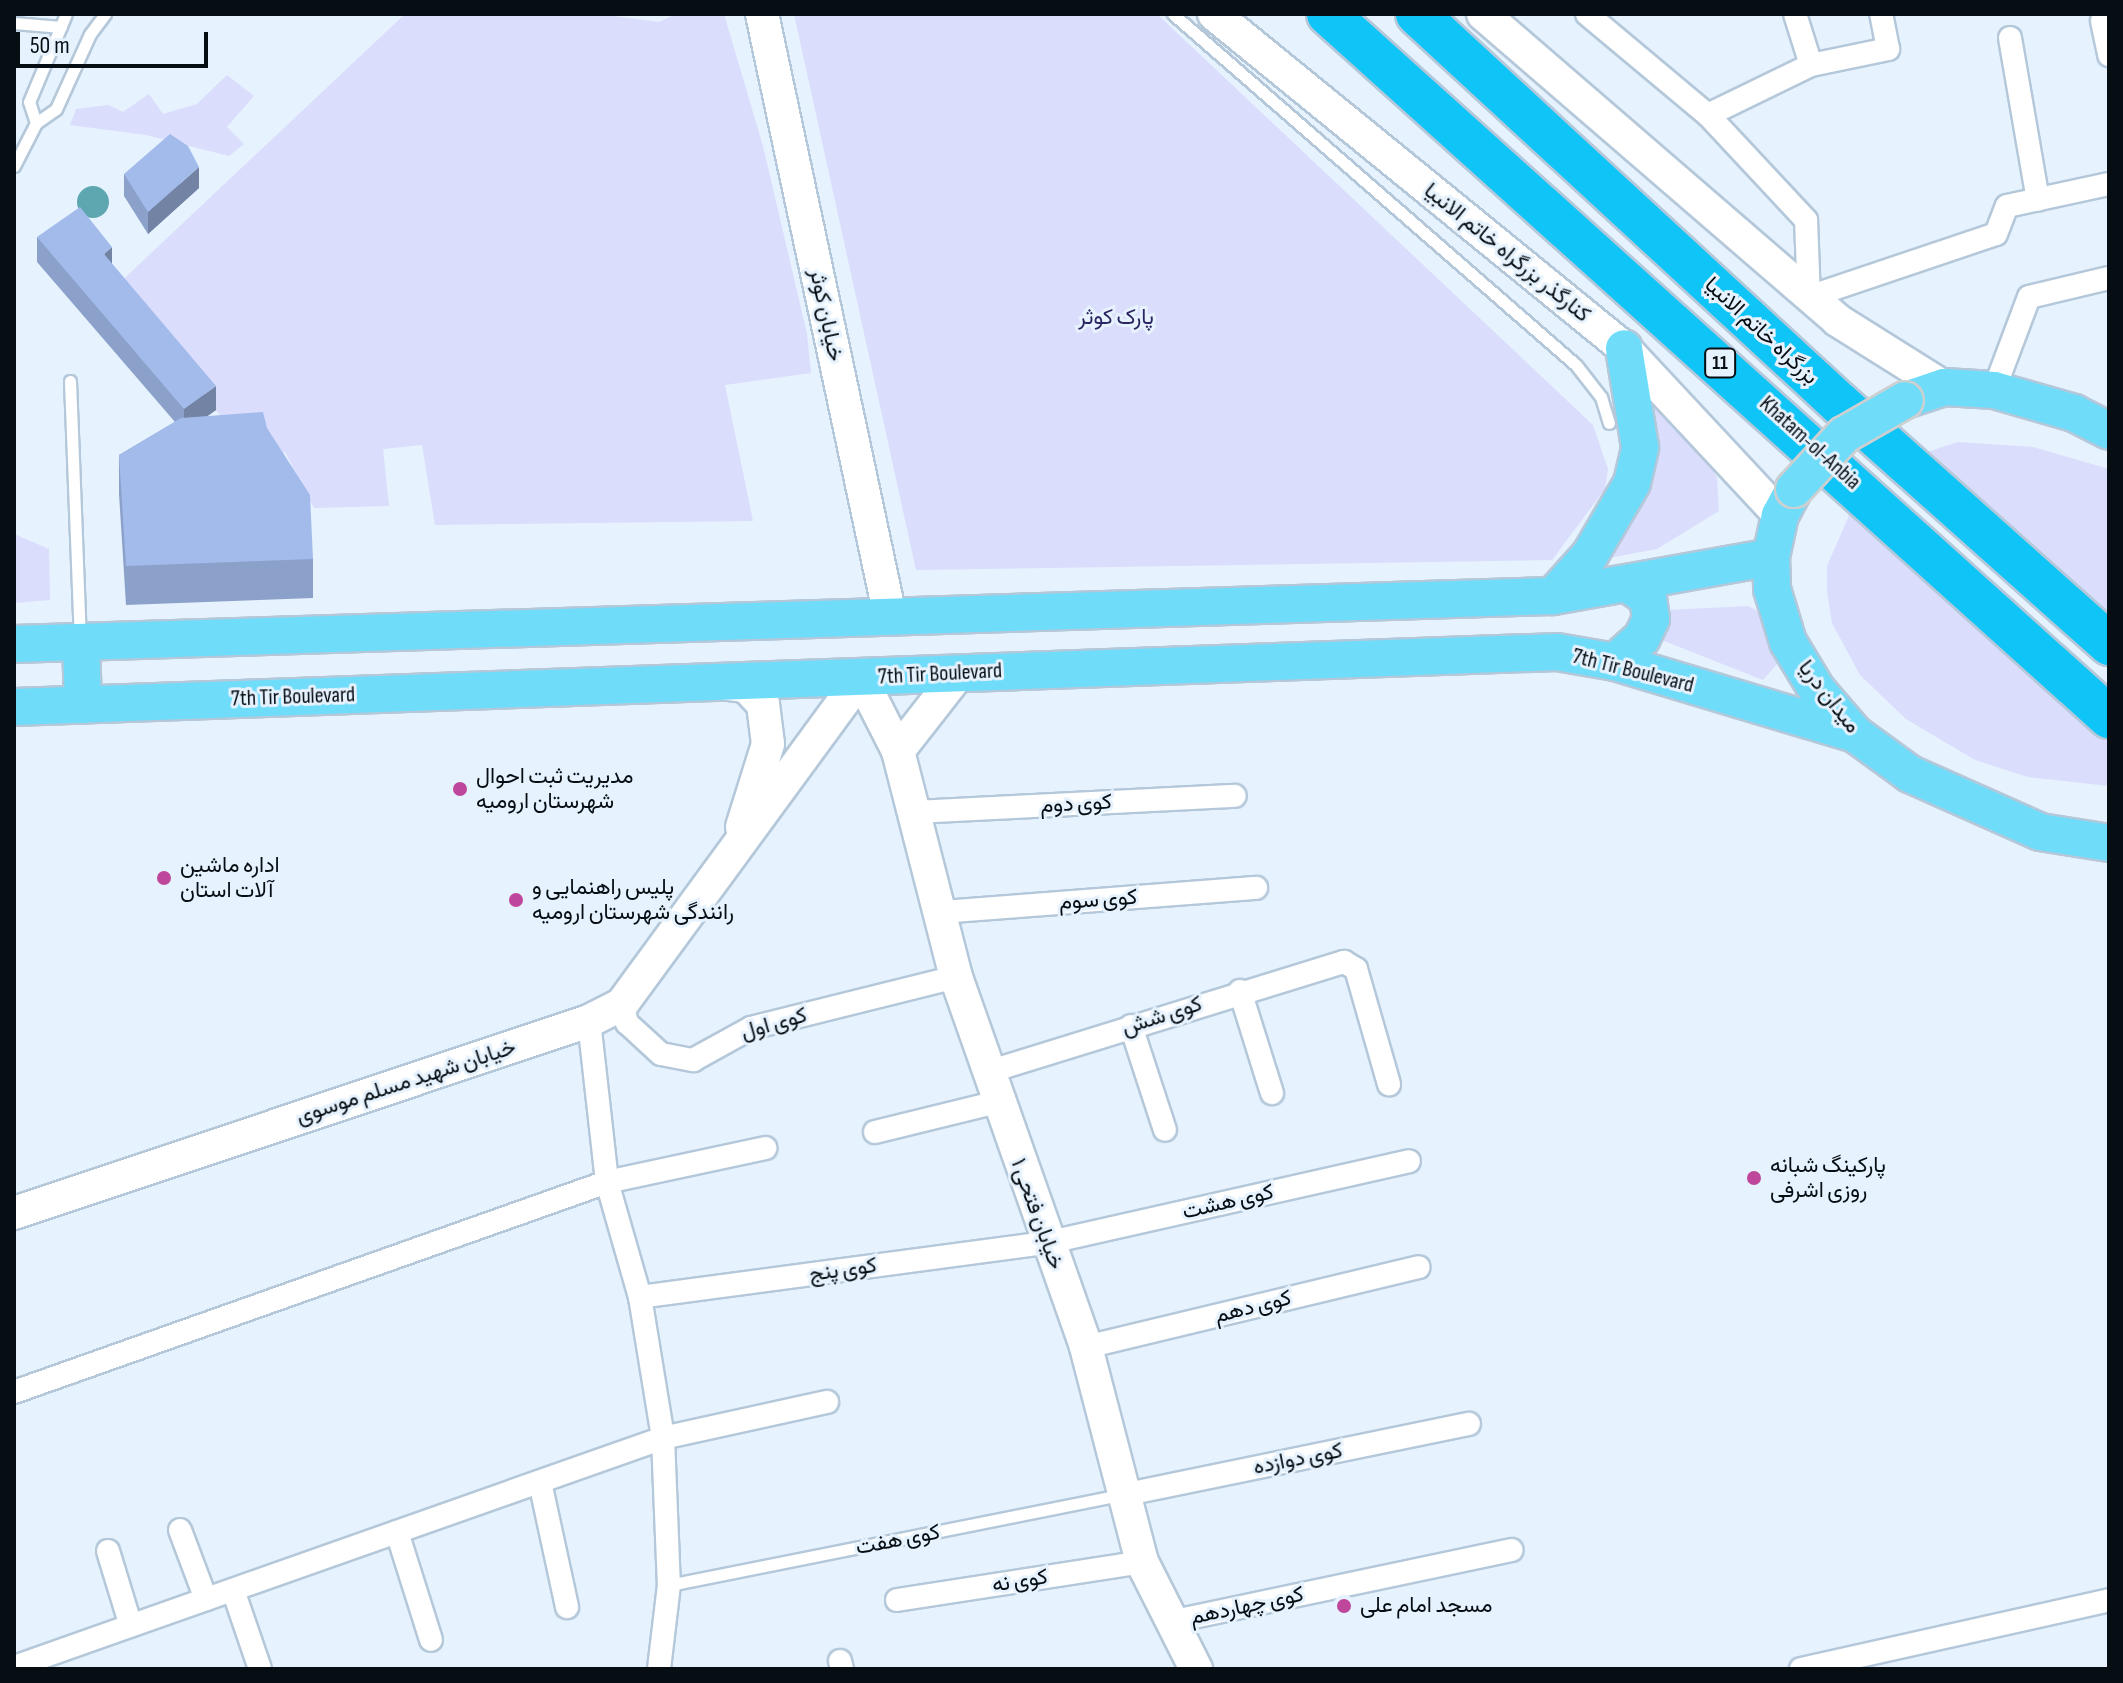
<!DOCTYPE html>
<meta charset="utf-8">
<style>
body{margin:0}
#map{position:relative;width:2123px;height:1683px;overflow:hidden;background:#e6f2fd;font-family:"Sofia Sans Condensed",Vazirmatn,sans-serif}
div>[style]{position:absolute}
.green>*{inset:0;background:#dbddfd}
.water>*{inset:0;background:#5fa7b0}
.round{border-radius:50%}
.roads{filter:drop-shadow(2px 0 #b4c8da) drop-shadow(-2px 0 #b4c8da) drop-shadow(0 2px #b4c8da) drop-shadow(0 -2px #b4c8da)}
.lane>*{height:11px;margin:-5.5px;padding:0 5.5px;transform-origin:5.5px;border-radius:5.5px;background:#fff}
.street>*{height:22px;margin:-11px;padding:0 11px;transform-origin:11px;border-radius:11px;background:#fff}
.secondary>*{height:32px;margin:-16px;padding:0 16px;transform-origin:16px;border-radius:16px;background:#fff}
.primary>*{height:36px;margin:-18px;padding:0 18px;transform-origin:18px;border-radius:18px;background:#6fdcfa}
.highway>*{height:42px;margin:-21px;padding:0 21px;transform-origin:21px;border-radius:21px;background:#0fc4f6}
.bridges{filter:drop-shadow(2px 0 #cdcfd0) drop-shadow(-2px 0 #cdcfd0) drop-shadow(0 2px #cdcfd0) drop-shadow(0 -2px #cdcfd0)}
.primary-bridge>*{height:36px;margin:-18px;padding:0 18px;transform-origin:18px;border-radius:18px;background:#6fdcfa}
.wall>*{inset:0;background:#8ca1ca}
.shaded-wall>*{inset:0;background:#7283a4}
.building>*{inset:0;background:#a3bbeb}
.dots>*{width:22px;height:22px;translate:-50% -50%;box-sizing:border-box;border:4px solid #e6f2fd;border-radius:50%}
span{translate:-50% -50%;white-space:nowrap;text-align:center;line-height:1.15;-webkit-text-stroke:6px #e6f2fd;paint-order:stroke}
.shield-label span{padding:2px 6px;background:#e6f2fd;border:2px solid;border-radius:6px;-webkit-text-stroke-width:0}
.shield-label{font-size:20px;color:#060d13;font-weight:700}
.street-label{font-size:22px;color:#060d13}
.park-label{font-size:22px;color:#2b2561}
.poi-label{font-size:22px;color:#060d13}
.left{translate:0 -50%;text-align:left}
.frame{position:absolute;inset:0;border:16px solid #060d13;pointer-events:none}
.scale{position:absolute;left:16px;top:32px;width:192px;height:36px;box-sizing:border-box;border:4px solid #060d13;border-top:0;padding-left:10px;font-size:24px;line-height:28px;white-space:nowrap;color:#060d13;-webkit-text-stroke:6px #e6f2fd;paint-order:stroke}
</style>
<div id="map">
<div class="green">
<div style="clip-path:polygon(405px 14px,597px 14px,659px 22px,676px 14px,724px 14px,763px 146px,807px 334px,811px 373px,725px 385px,753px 521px,435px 525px,422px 445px,383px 449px,389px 506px,314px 508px,285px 452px,271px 463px,247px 447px,113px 289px)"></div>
<div style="clip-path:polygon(794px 14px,1157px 14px,1593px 425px,1608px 469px,1605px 489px,1552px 560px,916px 570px)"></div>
<div style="clip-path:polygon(227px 75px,254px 96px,227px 127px,244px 144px,229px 156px,146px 135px,70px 125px,76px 109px,108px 105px,123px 112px,149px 94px,163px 114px,197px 104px)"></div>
<div style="clip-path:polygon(1649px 403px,1705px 454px,1717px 478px,1719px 511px,1657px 549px,1603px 559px)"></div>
<div style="clip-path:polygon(1958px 442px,2033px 447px,2109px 469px,2109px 614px,1927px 452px)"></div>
<div style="clip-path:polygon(1851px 511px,2109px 736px,2109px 786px,2028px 777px,1975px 760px,1906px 719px,1860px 675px,1832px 623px,1827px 592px,1827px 566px)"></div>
<div style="clip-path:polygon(14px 534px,49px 549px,50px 600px,14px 603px)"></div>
<div style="clip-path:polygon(1748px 606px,1756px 610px,1777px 653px,1778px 663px,1763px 680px,1659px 639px,1667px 610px)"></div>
</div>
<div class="water">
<div class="round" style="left:77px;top:186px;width:32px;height:32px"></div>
</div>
<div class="roads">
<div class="lane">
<div style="left:1173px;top:14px;width:534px;rotate:41.05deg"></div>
<div style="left:1576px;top:365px;width:41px;rotate:52deg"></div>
<div style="left:1601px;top:397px;width:27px;rotate:73deg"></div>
<div style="left:14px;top:23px;width:47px;rotate:4.9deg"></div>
<div style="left:36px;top:123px;width:22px;rotate:-108deg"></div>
<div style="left:29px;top:102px;width:95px;rotate:-67.2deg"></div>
<div style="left:14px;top:166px;width:48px;rotate:-62.9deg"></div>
<div style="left:36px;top:123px;width:24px;rotate:-35deg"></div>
<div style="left:56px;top:109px;width:82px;rotate:-65.6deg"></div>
<div style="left:90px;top:34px;width:25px;rotate:-53deg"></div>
<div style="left:70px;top:381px;width:256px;rotate:87.8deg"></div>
<div style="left:669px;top:1585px;width:463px;rotate:-11.3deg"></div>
</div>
<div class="street">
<div style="left:1587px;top:14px;width:158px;rotate:39.9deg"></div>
<div style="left:1708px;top:115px;width:144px;rotate:47deg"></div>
<div style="left:1806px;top:220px;width:77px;rotate:87.8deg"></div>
<div style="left:1809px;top:297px;width:197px;rotate:-18.6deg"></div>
<div style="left:1996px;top:234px;width:30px;rotate:-69deg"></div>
<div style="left:2007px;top:206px;width:104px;rotate:-12.2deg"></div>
<div style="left:1795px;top:14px;width:53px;rotate:72.6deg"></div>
<div style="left:2102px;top:21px;width:35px;rotate:78deg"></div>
<div style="left:2010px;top:38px;width:164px;rotate:80.2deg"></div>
<div style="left:1708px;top:115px;width:114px;rotate:-25.9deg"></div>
<div style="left:1811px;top:65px;width:79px;rotate:-11.7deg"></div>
<div style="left:1888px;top:49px;width:36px;rotate:-101deg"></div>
<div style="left:1994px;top:390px;width:99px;rotate:-69.4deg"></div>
<div style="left:2029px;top:297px;width:82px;rotate:-13.4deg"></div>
<div style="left:916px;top:812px;width:319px;rotate:-2.9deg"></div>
<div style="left:941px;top:912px;width:316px;rotate:-4.4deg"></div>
<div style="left:1240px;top:991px;width:107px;rotate:72.6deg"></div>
<div style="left:622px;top:1004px;width:20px;rotate:75deg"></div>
<div style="left:627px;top:1023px;width:46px;rotate:42.4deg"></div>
<div style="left:661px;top:1054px;width:33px;rotate:11deg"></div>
<div style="left:693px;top:1060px;width:66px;rotate:-28.9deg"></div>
<div style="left:751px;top:1028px;width:211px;rotate:-14deg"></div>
<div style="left:589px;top:1021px;width:162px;rotate:83.6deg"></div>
<div style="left:607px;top:1182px;width:120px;rotate:74deg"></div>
<div style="left:640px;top:1297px;width:143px;rotate:80.7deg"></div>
<div style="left:663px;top:1438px;width:147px;rotate:87.7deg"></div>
<div style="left:669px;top:1585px;width:85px;rotate:96.8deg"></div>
<div style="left:1131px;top:1026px;width:109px;rotate:71.9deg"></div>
<div style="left:988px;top:1072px;width:373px;rotate:-17.2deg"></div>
<div style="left:1344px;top:962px;width:14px;rotate:30deg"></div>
<div style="left:1356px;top:969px;width:120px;rotate:74deg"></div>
<div style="left:875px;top:1132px;width:126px;rotate:-13.8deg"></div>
<div style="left:640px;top:1297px;width:410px;rotate:-7.6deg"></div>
<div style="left:1046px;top:1243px;width:372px;rotate:-12.7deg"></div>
<div style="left:1086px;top:1347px;width:342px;rotate:-13.5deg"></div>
<div style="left:14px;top:1392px;width:629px;rotate:-19.5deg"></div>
<div style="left:607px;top:1182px;width:162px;rotate:-12.1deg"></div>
<div style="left:540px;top:1482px;width:128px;rotate:77.8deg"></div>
<div style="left:1127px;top:1494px;width:349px;rotate:-11.6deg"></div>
<div style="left:180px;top:1530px;width:74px;rotate:69.4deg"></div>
<div style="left:397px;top:1532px;width:113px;rotate:72.5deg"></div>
<div style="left:108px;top:1551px;width:78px;rotate:73deg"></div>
<div style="left:233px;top:1590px;width:83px;rotate:71.1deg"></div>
<div style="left:897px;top:1600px;width:248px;rotate:-8.8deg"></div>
<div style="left:1170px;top:1622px;width:349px;rotate:-11.9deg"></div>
<div style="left:840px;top:1661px;width:8px;rotate:76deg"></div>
<div style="left:14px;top:1667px;width:688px;rotate:-19.44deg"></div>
<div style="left:663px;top:1438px;width:168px;rotate:-12.4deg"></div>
<div style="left:1801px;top:1669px;width:316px;rotate:-12.6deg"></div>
</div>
<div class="secondary">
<div style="left:762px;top:14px;width:615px;rotate:78deg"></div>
<div style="left:1214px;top:14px;width:529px;rotate:39.17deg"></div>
<div style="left:1624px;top:348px;width:229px;rotate:47deg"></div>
<div style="left:1483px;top:14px;width:468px;rotate:40.8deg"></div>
<div style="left:1837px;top:320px;width:126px;rotate:32.1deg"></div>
<div style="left:721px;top:683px;width:25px;rotate:7deg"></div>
<div style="left:746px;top:686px;width:25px;rotate:47deg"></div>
<div style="left:763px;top:704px;width:40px;rotate:82.9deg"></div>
<div style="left:768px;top:744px;width:87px;rotate:107.4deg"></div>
<div style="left:898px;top:751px;width:99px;rotate:-52deg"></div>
<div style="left:14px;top:1213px;width:606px;rotate:-18.46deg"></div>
<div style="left:589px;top:1021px;width:37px;rotate:-27deg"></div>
<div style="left:622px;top:1004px;width:404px;rotate:-53.8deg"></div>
<div style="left:861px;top:678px;width:82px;rotate:63.1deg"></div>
<div style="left:898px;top:751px;width:233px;rotate:75.6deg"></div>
<div style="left:956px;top:977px;width:392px;rotate:70.6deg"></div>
<div style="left:1086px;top:1347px;width:222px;rotate:75.4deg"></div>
<div style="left:1142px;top:1562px;width:120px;rotate:63.2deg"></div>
</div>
<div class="primary">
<div style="left:1905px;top:400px;width:41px;rotate:-18.4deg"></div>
<div style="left:1944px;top:387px;width:50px;rotate:3.4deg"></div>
<div style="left:1994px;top:390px;width:83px;rotate:16deg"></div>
<div style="left:2074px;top:413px;width:39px;rotate:27deg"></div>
<div style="left:1794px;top:489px;width:30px;rotate:118deg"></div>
<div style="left:1780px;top:515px;width:43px;rotate:102.1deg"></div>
<div style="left:1771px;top:557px;width:32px;rotate:88deg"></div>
<div style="left:1772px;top:589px;width:55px;rotate:73.2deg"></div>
<div style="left:1788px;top:642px;width:56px;rotate:58.9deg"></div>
<div style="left:1817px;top:690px;width:58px;rotate:49.2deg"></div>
<div style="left:1855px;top:734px;width:68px;rotate:36deg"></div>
<div style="left:1910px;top:774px;width:142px;rotate:24deg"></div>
<div style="left:2040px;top:832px;width:70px;rotate:9.1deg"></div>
<div style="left:1553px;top:596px;width:55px;rotate:-47.9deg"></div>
<div style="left:1590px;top:555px;width:83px;rotate:-59.7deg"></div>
<div style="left:1632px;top:483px;width:37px;rotate:-77deg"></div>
<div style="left:1640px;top:447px;width:100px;rotate:-99.2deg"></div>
<div style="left:81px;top:642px;width:63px;rotate:88.2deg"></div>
<div style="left:14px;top:644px;width:1540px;rotate:-1.79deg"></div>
<div style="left:1553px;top:596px;width:221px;rotate:-10.1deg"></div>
<div style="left:1615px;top:662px;width:36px;rotate:-42deg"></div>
<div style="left:1642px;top:638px;width:21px;rotate:-65deg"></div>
<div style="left:1651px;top:619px;width:21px;rotate:-98deg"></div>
<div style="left:1648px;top:598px;width:24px;rotate:-145deg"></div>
<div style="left:14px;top:707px;width:1544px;rotate:-2.04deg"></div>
<div style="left:1557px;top:652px;width:59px;rotate:9.8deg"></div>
<div style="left:1615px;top:662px;width:251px;rotate:16.7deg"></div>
</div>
<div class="highway">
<div style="left:1328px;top:14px;width:1051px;rotate:41.99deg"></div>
<div style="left:1417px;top:14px;width:575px;rotate:42.68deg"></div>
<div style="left:1840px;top:404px;width:361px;rotate:41.7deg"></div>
</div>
</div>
<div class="bridges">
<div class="primary-bridge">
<div style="left:1794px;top:489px;width:74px;rotate:-47.2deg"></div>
<div style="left:1844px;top:435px;width:70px;rotate:-29.8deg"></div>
</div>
</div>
<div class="wall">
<div style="clip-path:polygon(124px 174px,199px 188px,148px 234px,124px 196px)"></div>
<div style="clip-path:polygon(37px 237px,112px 264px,216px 410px,207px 416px,267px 428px,313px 559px,313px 598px,126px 605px,119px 494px,119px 455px,175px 422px,37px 262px)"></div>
</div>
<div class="shaded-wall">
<div style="clip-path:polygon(199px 167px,199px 188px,148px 234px,148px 212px)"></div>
<div style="clip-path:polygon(112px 247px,112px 271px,104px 254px)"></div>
<div style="clip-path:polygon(216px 386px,216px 410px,184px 433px,184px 409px)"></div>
</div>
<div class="building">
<div style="clip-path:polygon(170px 134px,188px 146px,199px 167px,148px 212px,124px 174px)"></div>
<div style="clip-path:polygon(80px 207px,112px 247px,104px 254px,216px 386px,184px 409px,37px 237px)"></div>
<div style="clip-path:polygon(263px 412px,267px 428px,310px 495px,313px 559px,126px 566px,119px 455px,181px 418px)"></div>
</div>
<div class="dots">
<div style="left:460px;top:789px;background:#bf479b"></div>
<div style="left:164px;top:878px;background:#bf479b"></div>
<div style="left:516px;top:900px;background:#bf479b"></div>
<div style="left:1754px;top:1178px;background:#bf479b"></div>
<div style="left:1344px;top:1606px;background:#bf479b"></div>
</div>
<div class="shield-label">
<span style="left:1720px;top:363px">11</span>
</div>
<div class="street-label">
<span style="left:1507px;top:253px;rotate:39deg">کنارگذر بزرگراه خاتم الانبیا</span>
<span style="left:826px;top:315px;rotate:78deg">خیابان کوثر</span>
<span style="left:1761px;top:331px;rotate:43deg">بزرگراه خاتم الانبیا</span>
<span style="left:1810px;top:443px;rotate:42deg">Khatam-ol-Anbia</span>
<span style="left:1633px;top:671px;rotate:14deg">7th Tir Boulevard</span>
<span style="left:940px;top:674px;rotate:-3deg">7th Tir Boulevard</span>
<span style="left:293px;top:697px;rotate:-2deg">7th Tir Boulevard</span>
<span style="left:1829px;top:697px;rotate:52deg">میدان دریا</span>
<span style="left:1076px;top:804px;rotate:-3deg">کوی دوم</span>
<span style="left:1098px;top:900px;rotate:-4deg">کوی سوم</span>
<span style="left:1162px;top:1016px;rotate:-18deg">کوی شش</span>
<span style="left:774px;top:1024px;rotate:-16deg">کوی اول</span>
<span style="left:406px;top:1082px;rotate:-18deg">خیابان شهید مسلم موسوی</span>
<span style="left:1228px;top:1202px;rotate:-13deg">کوی هشت</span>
<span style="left:1037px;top:1214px;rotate:70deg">خیابان فتحی ۱</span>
<span style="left:843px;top:1270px;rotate:-8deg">کوی پنج</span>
<span style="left:1253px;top:1307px;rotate:-14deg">کوی دهم</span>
<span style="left:1298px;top:1459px;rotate:-11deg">کوی دوازده</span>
<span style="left:898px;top:1540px;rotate:-11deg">کوی هفت</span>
<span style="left:1020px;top:1581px;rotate:-9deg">کوی نه</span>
<span style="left:1247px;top:1606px;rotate:-12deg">کوی چهاردهم</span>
</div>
<div class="park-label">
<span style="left:1116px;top:318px">پارک کوثر</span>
</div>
<div class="poi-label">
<span class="left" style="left:476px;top:789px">مدیریت ثبت احوال<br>شهرستان ارومیه</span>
<span class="left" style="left:180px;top:878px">اداره ماشین<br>آلات استان</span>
<span class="left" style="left:532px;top:900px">پلیس راهنمایی و<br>رانندگی شهرستان ارومیه</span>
<span class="left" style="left:1770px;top:1178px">پارکینگ شبانه<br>روزی اشرفی</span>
<span class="left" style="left:1360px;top:1606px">مسجد امام علی</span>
</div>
<div class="frame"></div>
<div class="scale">50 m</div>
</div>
